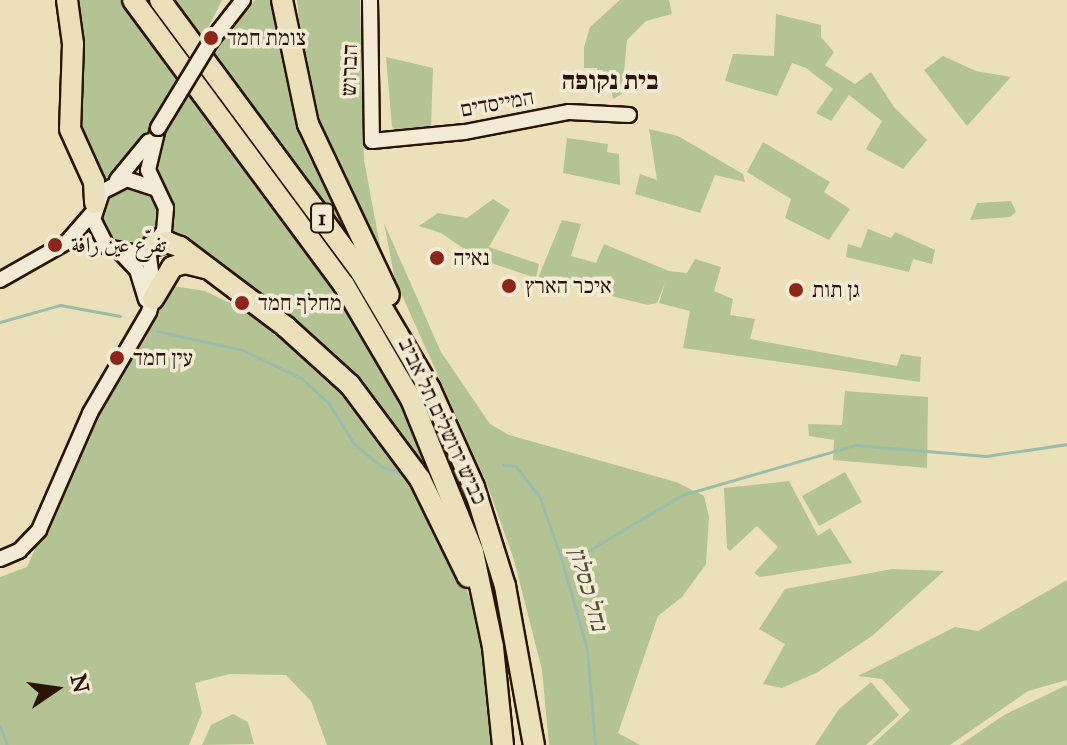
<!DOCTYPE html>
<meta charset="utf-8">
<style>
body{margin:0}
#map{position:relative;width:1067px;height:745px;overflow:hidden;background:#ece0bb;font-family:"IM FELL Great Primer",Amiri,"Frank Ruhl Libre",serif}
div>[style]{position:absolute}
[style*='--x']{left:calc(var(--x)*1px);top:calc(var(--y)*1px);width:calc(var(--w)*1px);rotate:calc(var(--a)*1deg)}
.green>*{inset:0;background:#b4c393}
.round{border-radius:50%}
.stream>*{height:3px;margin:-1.5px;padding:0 1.5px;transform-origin:1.5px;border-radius:1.5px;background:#99bdac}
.roads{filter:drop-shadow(2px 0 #2a1400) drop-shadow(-2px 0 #2a1400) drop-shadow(0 2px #2a1400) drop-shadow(0 -2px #2a1400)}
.secondary>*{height:14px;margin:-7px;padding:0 7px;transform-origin:7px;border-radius:7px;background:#f3ebd3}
.highway>*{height:20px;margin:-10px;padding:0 10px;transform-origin:10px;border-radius:10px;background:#ece0bb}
.bridges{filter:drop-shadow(2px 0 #2a1400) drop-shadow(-2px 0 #2a1400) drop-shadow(0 2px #2a1400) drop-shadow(0 -2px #2a1400)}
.secondary-bridge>*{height:14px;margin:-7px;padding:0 7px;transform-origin:7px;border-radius:7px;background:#f3ebd3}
.dots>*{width:22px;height:22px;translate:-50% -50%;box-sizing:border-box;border:4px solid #f3ebd3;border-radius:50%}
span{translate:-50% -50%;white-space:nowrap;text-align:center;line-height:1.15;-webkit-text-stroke:7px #f3ebd3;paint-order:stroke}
.shield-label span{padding:2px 6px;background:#f3ebd3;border:2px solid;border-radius:6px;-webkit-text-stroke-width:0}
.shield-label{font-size:20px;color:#2a1400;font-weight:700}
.poi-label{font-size:22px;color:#2a1400}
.left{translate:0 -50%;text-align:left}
.street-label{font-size:22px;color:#2a1400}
.water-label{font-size:24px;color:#514f3c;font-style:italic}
.quarter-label{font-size:26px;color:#2a1400;font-weight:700}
.north{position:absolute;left:16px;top:649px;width:80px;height:80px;-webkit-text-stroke:6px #f3ebd3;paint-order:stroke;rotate:77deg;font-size:22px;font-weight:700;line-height:32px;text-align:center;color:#2a1400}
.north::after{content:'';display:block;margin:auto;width:28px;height:36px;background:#2a1400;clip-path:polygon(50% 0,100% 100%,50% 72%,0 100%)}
</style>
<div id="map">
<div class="green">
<div style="clip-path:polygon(74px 0,123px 0,180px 79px,138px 146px,101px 189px,77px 135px)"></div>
<div style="clip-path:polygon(168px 0,222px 0,200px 44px)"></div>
<div style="clip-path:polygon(255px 0,276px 0,293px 99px,382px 293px,209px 54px)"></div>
<div style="clip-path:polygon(297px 0,360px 0,364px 160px,381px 251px,321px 129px,306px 84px)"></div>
<div style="clip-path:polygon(620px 0,669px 0,672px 14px,646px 21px,627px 40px,622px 94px,613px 99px,609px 79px,599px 80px,597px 68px,584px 68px,584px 47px,590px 27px)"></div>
<div style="clip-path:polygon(776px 14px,821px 25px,821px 37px,834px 52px,825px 65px,855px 84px,871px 72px,894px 107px,927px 140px,903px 169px,866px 149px,882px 121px,849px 95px,831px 121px,816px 113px,833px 89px,806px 68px,792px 63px,777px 96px,725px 81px,733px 54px,774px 56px)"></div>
<div style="clip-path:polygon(943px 56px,976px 71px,1011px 77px,967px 126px,924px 70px)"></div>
<div style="clip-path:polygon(386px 57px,433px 68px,431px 128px,400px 132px,392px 127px)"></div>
<div style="clip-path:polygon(188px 89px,328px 284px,408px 412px,453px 508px,415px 485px,464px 582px,484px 640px,502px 745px,327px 745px,311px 701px,286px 675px,230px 674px,195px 683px,202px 713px,189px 745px,0 745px,0 577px,27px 567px,92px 419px,173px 286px,205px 291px,266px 321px,168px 231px,152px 172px,158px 140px)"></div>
<div style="clip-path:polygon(649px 129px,678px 136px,743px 174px,745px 182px,715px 175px,700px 213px,635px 194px,640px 174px,657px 180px)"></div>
<div style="clip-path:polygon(567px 138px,608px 144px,607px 152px,619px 154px,620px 185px,563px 173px)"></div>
<div style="clip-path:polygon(763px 142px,830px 182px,824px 192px,850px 209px,829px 240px,785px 218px,791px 199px,747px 172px)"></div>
<div class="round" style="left:99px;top:185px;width:62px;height:62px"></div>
<div style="clip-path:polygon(493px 199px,510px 210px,489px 247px,539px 264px,536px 278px,479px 259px,441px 233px,419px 226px,438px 213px,467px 218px)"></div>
<div style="clip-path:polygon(1011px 201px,1016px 212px,1010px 217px,970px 220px,977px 203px)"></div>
<div style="clip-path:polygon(562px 220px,581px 224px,571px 256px,596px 263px,604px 244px,669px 271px,687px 273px,695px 259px,721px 267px,714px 291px,733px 299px,730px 315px,755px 319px,750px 339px,897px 366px,901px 354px,921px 357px,920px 382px,683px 348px,690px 311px,659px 303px,665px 283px,657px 303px,648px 305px,538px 278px)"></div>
<div style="clip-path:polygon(384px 223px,441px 352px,490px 424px,509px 435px,676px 482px,704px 496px,709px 517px,706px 564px,682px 597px,658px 616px,618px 733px,640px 745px,549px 745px,542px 670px,514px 560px,487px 484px,395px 280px)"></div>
<div style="clip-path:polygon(868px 229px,891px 238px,895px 232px,935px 250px,932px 264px,913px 259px,909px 272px,846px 257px,848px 244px,861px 248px)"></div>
<div style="clip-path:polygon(845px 391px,928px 397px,927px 468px,833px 460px,834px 440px,809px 436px,808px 424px,842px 425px)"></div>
<div style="clip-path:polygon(845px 472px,862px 502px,819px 526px,802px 496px)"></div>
<div style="clip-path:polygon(789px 481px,818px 536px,830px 528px,852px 563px,760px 577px,754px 573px,778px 547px,757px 526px,730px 551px,727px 548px,724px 488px)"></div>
<div style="clip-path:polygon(892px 569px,944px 571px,872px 636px,818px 672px,782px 688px,763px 684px,785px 644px,759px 629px,785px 589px)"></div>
<div style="clip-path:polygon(1067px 580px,1067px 680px,1028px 691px,950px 745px,872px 745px,910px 710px,882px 679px,858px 676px,955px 627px,978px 631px)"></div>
<div style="clip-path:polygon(871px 682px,899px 715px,866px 745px,815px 745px,839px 709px)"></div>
<div style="clip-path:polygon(1067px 685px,1067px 745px,960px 745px,1004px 715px)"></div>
<div style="clip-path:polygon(233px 714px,248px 722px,254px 744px,202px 745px,211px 725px)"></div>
</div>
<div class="stream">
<div style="--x:0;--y:322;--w:62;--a:-15.8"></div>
<div style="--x:60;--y:305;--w:61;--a:10.4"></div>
<div style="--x:157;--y:331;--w:88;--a:12.5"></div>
<div style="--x:243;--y:350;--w:64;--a:25.8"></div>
<div style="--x:301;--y:378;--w:36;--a:42"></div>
<div style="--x:328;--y:402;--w:49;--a:58.2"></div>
<div style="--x:354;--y:444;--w:36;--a:39"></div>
<div style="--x:382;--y:467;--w:22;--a:18"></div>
<div style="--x:503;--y:465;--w:13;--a:4"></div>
<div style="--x:516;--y:466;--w:40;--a:53"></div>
<div style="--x:540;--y:498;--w:64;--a:70.7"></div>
<div style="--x:561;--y:558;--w:95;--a:74.1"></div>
<div style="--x:587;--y:649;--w:96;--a:85.2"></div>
<div style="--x:581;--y:555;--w:117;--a:-30.7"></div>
<div style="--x:682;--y:495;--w:180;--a:-16.1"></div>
<div style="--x:855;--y:445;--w:131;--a:4.8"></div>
<div style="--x:986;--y:456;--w:82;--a:-8.4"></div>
<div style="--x:0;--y:726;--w:20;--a:70"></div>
</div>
<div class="roads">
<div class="secondary">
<div style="--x:370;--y:0;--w:141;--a:89.2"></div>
<div style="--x:372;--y:141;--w:93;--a:-5.5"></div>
<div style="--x:465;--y:132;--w:106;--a:-10.9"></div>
<div style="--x:569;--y:112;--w:60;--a:2.9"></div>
<div style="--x:211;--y:41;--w:52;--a:-52"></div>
<div style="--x:117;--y:180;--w:50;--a:-50.6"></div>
<div style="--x:154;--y:188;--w:28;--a:-162"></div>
<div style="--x:127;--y:179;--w:28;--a:153"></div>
<div style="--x:102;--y:192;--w:28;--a:108"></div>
<div style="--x:93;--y:219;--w:31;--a:63"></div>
<div style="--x:107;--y:247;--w:32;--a:11"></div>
<div style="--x:138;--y:253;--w:16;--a:-27"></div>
<div style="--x:152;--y:246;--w:19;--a:-51"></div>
<div style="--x:164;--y:231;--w:23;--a:-85"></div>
<div style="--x:166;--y:208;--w:42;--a:-115.3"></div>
<div style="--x:148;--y:170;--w:43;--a:-76.6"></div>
<div style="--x:121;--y:253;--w:23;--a:47"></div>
<div style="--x:137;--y:270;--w:31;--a:73"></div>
<div style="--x:0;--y:280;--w:77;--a:-29.6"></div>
<div style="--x:67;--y:242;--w:38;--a:-49"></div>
<div style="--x:0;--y:559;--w:21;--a:-23"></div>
<div style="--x:19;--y:551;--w:29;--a:-46"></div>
<div style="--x:39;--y:530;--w:128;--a:-66.4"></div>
<div style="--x:90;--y:413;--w:117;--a:-59.7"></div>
<div style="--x:149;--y:312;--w:19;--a:-74"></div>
<div style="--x:154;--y:294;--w:45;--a:-97.6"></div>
</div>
<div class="highway">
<div style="--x:67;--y:0;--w:44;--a:82.2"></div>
<div style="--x:73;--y:44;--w:85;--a:92"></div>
<div style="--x:70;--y:129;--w:58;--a:65.6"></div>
<div style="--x:94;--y:182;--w:21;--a:87"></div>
<div style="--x:133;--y:0;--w:355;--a:53.5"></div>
<div style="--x:344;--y:285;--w:132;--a:59.6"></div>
<div style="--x:411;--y:399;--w:165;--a:67.9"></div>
<div style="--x:473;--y:552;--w:97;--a:78.1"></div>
<div style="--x:493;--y:647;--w:99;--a:84.2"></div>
<div style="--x:160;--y:0;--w:338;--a:53.5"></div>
<div style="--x:361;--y:272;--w:136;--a:59.5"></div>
<div style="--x:430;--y:389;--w:107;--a:65.8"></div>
<div style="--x:474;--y:487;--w:104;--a:72.6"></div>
<div style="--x:505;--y:586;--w:162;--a:79.7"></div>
<div style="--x:282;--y:0;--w:127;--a:78.2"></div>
<div style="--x:308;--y:124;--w:189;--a:64.7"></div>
<div style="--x:152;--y:246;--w:16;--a:-15"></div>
<div style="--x:167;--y:242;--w:14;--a:21"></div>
<div style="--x:180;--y:247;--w:133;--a:37"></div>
<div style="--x:286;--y:327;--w:86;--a:42.2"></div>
<div style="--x:350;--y:385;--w:117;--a:53.3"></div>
<div style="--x:420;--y:479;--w:109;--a:63.9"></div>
<div style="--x:153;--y:299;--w:37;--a:-59"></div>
<div style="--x:172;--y:267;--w:14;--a:-17"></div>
<div style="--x:185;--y:263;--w:21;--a:14"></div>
</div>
</div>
<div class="bridges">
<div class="secondary-bridge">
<div style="--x:158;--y:128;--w:102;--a:-58.7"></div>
</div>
</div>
<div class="dots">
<div style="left:211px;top:38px;background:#8f2418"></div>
<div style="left:55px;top:245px;background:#8f2418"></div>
<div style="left:437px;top:258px;background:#8f2418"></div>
<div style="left:509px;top:286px;background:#8f2418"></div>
<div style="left:796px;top:290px;background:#8f2418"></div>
<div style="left:242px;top:303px;background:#8f2418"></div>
<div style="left:117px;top:358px;background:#8f2418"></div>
</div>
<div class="shield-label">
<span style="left:322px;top:218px">1</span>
</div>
<div class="poi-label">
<span class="left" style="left:227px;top:38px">צומת חמד</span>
<span class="left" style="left:71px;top:245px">تفرّع عين رافة</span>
<span class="left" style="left:453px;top:258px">נאיה</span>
<span class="left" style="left:525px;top:286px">איכר הארץ</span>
<span class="left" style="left:812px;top:290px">גן תות</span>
<span class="left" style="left:258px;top:303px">מחלף חמד</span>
<span class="left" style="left:133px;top:358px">עין חמד</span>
</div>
<div class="street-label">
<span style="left:349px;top:70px;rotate:-88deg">הברוש</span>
<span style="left:497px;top:103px;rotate:-10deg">המייסדים</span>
<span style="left:443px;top:421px;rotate:65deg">כביש ירושלים תל אביב</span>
</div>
<div class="water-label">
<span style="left:588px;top:589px;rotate:74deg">נחל כסלון</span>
</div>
<div class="quarter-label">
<span style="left:610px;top:81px">בית נקופה</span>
</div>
<div class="north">N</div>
</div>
